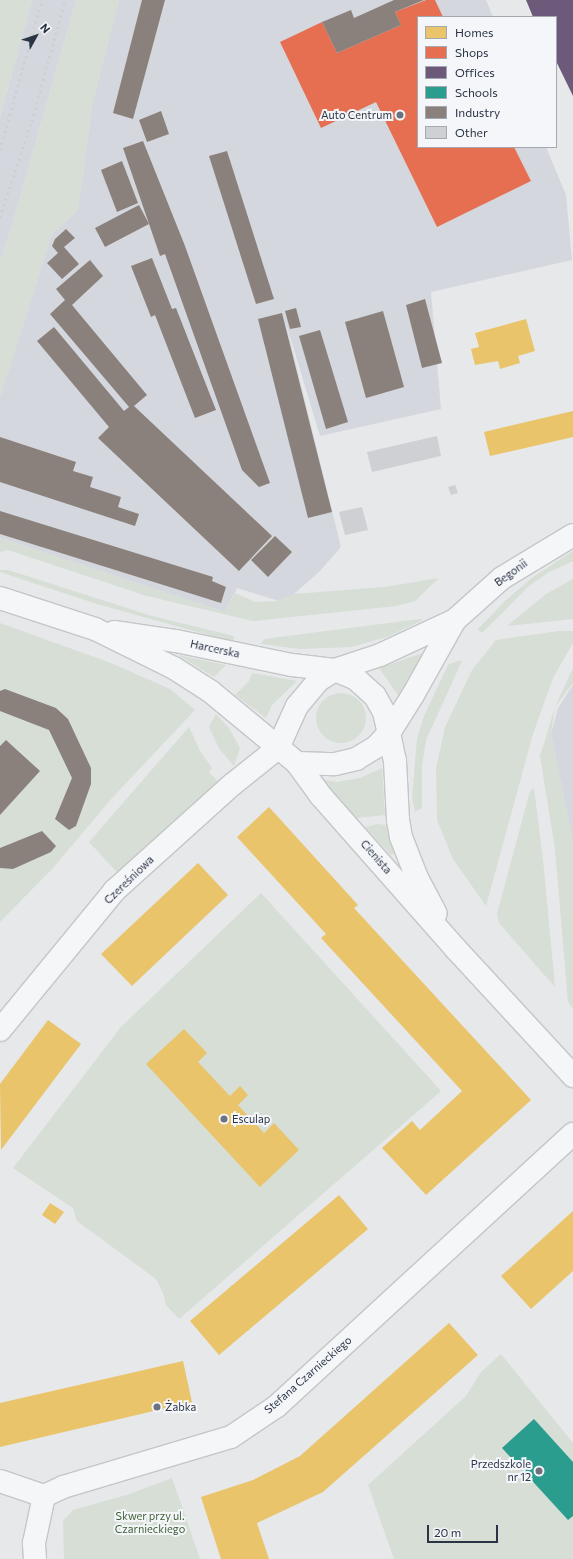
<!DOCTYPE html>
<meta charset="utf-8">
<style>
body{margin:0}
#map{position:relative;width:573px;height:1559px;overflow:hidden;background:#e6e8ea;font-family:Commissioner,sans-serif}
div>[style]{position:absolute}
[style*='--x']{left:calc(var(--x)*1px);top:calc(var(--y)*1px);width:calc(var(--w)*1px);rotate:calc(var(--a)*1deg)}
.built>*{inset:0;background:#d4d7dd}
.green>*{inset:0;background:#d6ded6}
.round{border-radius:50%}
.homes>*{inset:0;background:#e9c46a}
.shops>*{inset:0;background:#e76f51}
.offices>*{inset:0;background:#6d597a}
.schools>*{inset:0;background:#2a9d8f}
.industry>*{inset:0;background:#8a817c}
.building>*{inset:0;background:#ced0d3}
.roads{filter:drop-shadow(1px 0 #c4c6c8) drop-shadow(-1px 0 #c4c6c8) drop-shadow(0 1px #c4c6c8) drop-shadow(0 -1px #c4c6c8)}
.minor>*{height:22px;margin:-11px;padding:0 11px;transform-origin:11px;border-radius:11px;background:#f5f6f7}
.tertiary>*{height:22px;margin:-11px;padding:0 11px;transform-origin:11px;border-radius:11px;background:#f5f6f7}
.rail>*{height:3px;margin-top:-1.5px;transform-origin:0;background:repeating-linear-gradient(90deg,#cecfd2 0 2px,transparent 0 6px)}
.dots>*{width:11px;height:11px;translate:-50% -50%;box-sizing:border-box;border:2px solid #f4f6f9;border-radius:50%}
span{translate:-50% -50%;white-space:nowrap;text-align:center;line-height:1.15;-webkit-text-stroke:4px #f4f6f9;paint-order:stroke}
.poi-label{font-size:11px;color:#2b3445}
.right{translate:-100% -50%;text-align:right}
.left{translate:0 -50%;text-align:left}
.street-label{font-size:11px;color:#2b3445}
.park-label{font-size:11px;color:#3f6138}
.legend{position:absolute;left:417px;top:16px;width:140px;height:132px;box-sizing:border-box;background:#f4f6f9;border:1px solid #a4a8b1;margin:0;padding:5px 7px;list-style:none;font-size:12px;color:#2b3445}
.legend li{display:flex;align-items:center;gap:8px;height:20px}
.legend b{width:20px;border:1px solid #a4a8b1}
.north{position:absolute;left:16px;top:16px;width:40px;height:40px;-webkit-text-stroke:3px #f4f6f9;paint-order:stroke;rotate:50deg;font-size:11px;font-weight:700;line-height:16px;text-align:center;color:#2b3445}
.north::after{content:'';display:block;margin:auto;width:14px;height:18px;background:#2b3445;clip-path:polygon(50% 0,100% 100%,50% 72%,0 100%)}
.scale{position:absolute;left:427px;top:1525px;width:71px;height:18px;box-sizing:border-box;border:2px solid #2b3445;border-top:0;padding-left:5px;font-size:12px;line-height:14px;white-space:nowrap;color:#2b3445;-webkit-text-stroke:3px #f4f6f9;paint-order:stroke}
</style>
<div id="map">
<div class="built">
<div style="clip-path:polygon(32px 0,76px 0,14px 219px,0 261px,0 117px)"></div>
<div style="clip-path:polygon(119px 0,486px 0,493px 17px,418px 17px,418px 147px,546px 147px,566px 195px,572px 260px,431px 292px,441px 409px,320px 436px,285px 320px,341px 547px,319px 572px,294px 594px,279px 601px,237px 588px,225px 612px,0 538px,0 397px,52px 234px,78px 210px,92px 104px)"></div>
<div style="clip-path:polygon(573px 685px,573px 842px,551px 734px,558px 708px)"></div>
</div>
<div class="green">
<div style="clip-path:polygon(0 0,32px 0,0 117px)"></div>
<div style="clip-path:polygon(76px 0,119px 0,92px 104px,78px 210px,52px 234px,0 397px,0 261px,14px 219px)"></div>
<div style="clip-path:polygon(0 538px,225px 612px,235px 593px,255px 602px,279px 601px,294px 594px,385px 587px,439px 578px,415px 601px,396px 606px,253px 621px,147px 596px,8px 550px,0 552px)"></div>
<div style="clip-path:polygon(573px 551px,573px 561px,549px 572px,529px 586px,482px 633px,478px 629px,505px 601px,533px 577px)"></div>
<div style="clip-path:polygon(0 570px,8px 570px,152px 616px,234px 636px,233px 642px,97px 604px,0 572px)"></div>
<div style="clip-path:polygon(573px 579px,573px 619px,507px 626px,546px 594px)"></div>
<div style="clip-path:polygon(420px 619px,423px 620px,387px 637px,351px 647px,300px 649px,261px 644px,264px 639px)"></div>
<div style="clip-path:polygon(0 623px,111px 663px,170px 689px,195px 710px,113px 797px,52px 869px,0 922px)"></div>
<div style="clip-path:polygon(559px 631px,573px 631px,573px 643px,553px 678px,533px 734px,486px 906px,453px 859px,437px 820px,436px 769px,445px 727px,472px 670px,496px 640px)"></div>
<div style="clip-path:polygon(423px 653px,400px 698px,379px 668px)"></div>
<div style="clip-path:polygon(178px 655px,226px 665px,214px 677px)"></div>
<div style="clip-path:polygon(457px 661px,462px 661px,426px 740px,422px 766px,422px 808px,415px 812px,412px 798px,417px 739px,424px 716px,448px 665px)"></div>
<div style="clip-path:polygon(573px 668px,573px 683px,555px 707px,551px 734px,573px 842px,573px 1008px,568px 1002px,555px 849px,540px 756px,555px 707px)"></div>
<div style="clip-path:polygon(252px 673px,297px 681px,272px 705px,266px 718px,235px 695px,249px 681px)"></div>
<div class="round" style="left:316px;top:693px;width:50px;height:50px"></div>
<div style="clip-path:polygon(216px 714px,229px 728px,240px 748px,234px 766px,220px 750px,209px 727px)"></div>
<div style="clip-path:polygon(189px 727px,200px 751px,212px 768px,209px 772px,219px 783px,117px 872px,89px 842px)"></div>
<div style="clip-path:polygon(382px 768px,385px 815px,356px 818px,325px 783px,325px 780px,337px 782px,360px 778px)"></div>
<div style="clip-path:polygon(534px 788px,543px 860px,555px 987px,499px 923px,497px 914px,530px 791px)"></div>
<div style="clip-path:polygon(377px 824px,386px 825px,394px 854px,391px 855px,365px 827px)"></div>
<div style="clip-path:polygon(261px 893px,441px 1091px,179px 1319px,166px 1305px,163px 1293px,156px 1279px,77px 1221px,73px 1208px,13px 1168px,121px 1027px)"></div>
<div style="clip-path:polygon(501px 1354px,573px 1443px,573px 1559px,394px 1559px,368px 1485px,466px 1396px,481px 1372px)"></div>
<div style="clip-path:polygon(172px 1478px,200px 1559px,64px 1559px,63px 1521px,73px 1510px,130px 1494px)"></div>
</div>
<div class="homes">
<div style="clip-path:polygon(526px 319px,535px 351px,518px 356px,520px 363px,500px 369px,498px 361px,475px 365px,471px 349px,479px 347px,475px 333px)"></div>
<div style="clip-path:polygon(573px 411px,573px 437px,490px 456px,484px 432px)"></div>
<div style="clip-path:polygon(269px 807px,358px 905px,354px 908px,531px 1100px,426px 1195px,382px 1148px,412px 1121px,420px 1130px,462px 1091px,321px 938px,326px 934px,237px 837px)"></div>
<div style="clip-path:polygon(198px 863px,228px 895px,132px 986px,101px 954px)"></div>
<div style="clip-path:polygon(48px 1020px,81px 1044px,1px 1150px,0 1084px)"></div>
<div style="clip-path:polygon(184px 1029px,207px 1053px,198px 1062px,230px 1096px,240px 1086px,248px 1095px,238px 1105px,264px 1133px,274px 1123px,299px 1150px,260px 1187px,146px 1064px)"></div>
<div style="clip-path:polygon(339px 1195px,368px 1229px,219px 1355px,190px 1321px)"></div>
<div style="clip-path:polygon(50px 1203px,64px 1212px,55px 1224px,42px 1215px)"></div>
<div style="clip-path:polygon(573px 1211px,573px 1271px,531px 1309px,501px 1276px)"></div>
<div style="clip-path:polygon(449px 1323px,478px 1355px,323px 1492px,257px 1523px,269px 1559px,221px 1559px,201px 1497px,253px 1480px,300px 1456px)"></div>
<div style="clip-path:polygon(183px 1361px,192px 1402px,0 1447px,0 1403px)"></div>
</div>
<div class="shops">
<div style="clip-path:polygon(426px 0,435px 0,443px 17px,418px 17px,418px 147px,514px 147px,531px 181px,437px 227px,376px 102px,321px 128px,280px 42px,322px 22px,337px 53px,401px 25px,395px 12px)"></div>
</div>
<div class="offices">
<div style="clip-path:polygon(526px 0,573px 0,573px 96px,556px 61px,556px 17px,533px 17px)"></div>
</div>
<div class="schools">
<div style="clip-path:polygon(534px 1419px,573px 1462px,573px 1516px,568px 1520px,502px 1448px)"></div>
</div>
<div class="industry">
<div style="clip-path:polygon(142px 0,165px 0,133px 119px,113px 113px)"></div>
<div style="clip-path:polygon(394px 0,424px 0,395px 12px,401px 25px,337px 53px,322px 22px,351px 10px,354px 18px)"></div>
<div style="clip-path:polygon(161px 111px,169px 134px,147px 142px,139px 120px)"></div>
<div style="clip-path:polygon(143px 141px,185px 246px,270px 483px,259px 487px,242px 470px,165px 254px,160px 256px,123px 148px)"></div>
<div style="clip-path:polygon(227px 151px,274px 299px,256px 304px,209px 156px)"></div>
<div style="clip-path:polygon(122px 161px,138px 203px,117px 212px,101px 170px)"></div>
<div style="clip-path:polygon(139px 205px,149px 224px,105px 247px,95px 228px)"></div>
<div style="clip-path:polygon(66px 229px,75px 238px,64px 247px,79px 264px,62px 279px,47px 263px,58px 253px,52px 246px,55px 239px)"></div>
<div style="clip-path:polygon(152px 258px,172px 309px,176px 308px,216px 410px,195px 418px,155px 315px,151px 317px,131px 266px)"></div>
<div style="clip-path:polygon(90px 260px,103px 276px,72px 305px,147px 395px,134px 406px,272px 536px,239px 571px,98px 438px,109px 427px,37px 341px,54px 327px,124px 411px,129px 407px,50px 314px,65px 300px,56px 289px)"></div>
<div style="clip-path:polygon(425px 299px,442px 363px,422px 368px,406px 305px)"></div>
<div style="clip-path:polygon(296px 308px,301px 327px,290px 329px,285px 311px)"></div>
<div style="clip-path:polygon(383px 311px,404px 387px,366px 398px,345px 322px)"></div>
<div style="clip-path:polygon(282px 313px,332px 512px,308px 518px,258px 319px)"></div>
<div style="clip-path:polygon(320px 330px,348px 422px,326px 429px,299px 336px)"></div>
<div style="clip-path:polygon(0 437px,76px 462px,73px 471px,93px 477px,90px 487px,121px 497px,118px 507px,139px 514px,135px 526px,0 482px)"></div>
<div style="clip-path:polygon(0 511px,213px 577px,212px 581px,226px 587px,221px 603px,0 534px)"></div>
<div style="clip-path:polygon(275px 536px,292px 552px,268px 577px,251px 560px)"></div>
<div style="clip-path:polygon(5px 689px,56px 708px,68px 719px,91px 768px,91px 784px,76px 826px,69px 830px,55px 819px,72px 778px,49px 730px,0 711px,0 691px)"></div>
<div style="clip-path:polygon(6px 740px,40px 771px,0 815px,0 746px)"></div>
<div style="clip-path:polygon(42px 831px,56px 846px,51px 852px,13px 869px,0 868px,0 848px)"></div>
</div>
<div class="building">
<div style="clip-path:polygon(437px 436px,441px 456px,372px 472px,367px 452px)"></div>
<div style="clip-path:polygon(455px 485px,458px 493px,451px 495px,448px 487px)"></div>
<div style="clip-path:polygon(362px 507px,368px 530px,345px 535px,339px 512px)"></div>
</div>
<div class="roads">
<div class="minor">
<div style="--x:389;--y:733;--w:29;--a:78"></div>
<div style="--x:395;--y:761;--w:59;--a:87.1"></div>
<div style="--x:398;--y:820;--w:17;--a:80"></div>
<div style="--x:401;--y:837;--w:44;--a:68.7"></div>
<div style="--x:417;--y:878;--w:40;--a:62"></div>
<div style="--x:297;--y:763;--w:41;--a:54"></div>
<div style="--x:321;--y:796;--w:204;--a:48.6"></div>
<div style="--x:456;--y:949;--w:173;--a:47.3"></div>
<div style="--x:0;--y:1030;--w:180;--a:-50.6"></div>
<div style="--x:114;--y:891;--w:160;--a:-42"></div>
<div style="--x:233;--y:784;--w:58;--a:-38.7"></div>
<div style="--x:0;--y:1481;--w:46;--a:18.8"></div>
<div style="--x:35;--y:1559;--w:16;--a:-94"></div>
<div style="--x:34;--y:1543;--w:48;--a:-78"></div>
<div style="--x:44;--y:1496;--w:21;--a:-25"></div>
<div style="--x:63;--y:1487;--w:175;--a:-16.6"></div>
<div style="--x:231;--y:1437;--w:55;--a:-34"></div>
<div style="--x:277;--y:1406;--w:402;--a:-42.6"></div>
</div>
<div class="tertiary">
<div style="--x:0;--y:598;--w:100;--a:18.1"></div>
<div style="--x:95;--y:629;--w:88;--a:26.3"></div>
<div style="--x:174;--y:668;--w:43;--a:32.6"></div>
<div style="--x:210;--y:691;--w:113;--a:39.6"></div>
<div style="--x:297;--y:763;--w:38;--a:2"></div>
<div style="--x:335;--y:764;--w:22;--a:-13"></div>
<div style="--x:356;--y:759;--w:23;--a:-31"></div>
<div style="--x:376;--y:747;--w:19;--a:-47"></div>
<div style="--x:389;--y:733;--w:45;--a:-57.7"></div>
<div style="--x:413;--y:695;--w:86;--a:-60.8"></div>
<div style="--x:114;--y:632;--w:63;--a:8.3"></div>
<div style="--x:176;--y:641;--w:118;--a:11.7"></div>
<div style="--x:292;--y:665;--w:43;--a:6.6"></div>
<div style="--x:335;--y:670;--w:23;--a:23"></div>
<div style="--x:356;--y:679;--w:25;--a:42"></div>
<div style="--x:375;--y:696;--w:18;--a:61"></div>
<div style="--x:384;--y:712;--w:22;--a:77"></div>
<div style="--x:278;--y:748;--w:46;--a:-65.7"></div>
<div style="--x:297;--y:706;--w:34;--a:-50"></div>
<div style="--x:319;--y:680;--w:19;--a:-32"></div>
<div style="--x:335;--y:670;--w:47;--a:-18.4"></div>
<div style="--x:380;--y:655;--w:83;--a:-25"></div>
<div style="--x:455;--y:620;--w:63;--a:-41.8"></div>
<div style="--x:502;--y:578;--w:83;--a:-31.2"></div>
</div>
</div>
<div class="rail">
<div style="--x:0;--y:150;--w:156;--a:-74.4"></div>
<div style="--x:0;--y:217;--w:101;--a:-71.6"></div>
<div style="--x:32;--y:121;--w:125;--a:-74.7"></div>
</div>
<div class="dots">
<div style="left:400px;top:115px;background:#6c737f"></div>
<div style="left:224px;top:1119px;background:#6c737f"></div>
<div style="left:157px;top:1407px;background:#6c737f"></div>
<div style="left:539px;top:1471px;background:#6c737f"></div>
</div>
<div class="poi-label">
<span class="right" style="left:392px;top:115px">Auto Centrum</span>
<span class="left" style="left:232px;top:1119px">Esculap</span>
<span class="left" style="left:165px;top:1407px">Żabka</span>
<span class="right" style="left:531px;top:1471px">Przedszkole<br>nr 12</span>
</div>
<div class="street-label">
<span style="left:511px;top:573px;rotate:-36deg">Begonii</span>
<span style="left:215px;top:649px;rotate:12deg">Harcerska</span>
<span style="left:376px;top:857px;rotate:49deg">Cienista</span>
<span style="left:129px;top:880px;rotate:-44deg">Czereśniowa</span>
<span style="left:308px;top:1375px;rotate:-41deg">Stefana Czarnieckiego</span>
</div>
<div class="park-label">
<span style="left:150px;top:1523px">Skwer przy ul.<br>Czarnieckiego</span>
</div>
<ul class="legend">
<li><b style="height:11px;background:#e9c46a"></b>Homes</li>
<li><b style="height:11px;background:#e76f51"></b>Shops</li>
<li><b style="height:11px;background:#6d597a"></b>Offices</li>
<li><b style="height:11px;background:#2a9d8f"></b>Schools</li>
<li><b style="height:11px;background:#8a817c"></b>Industry</li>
<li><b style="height:11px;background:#ced0d3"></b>Other</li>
</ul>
<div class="north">N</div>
<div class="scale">20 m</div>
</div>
